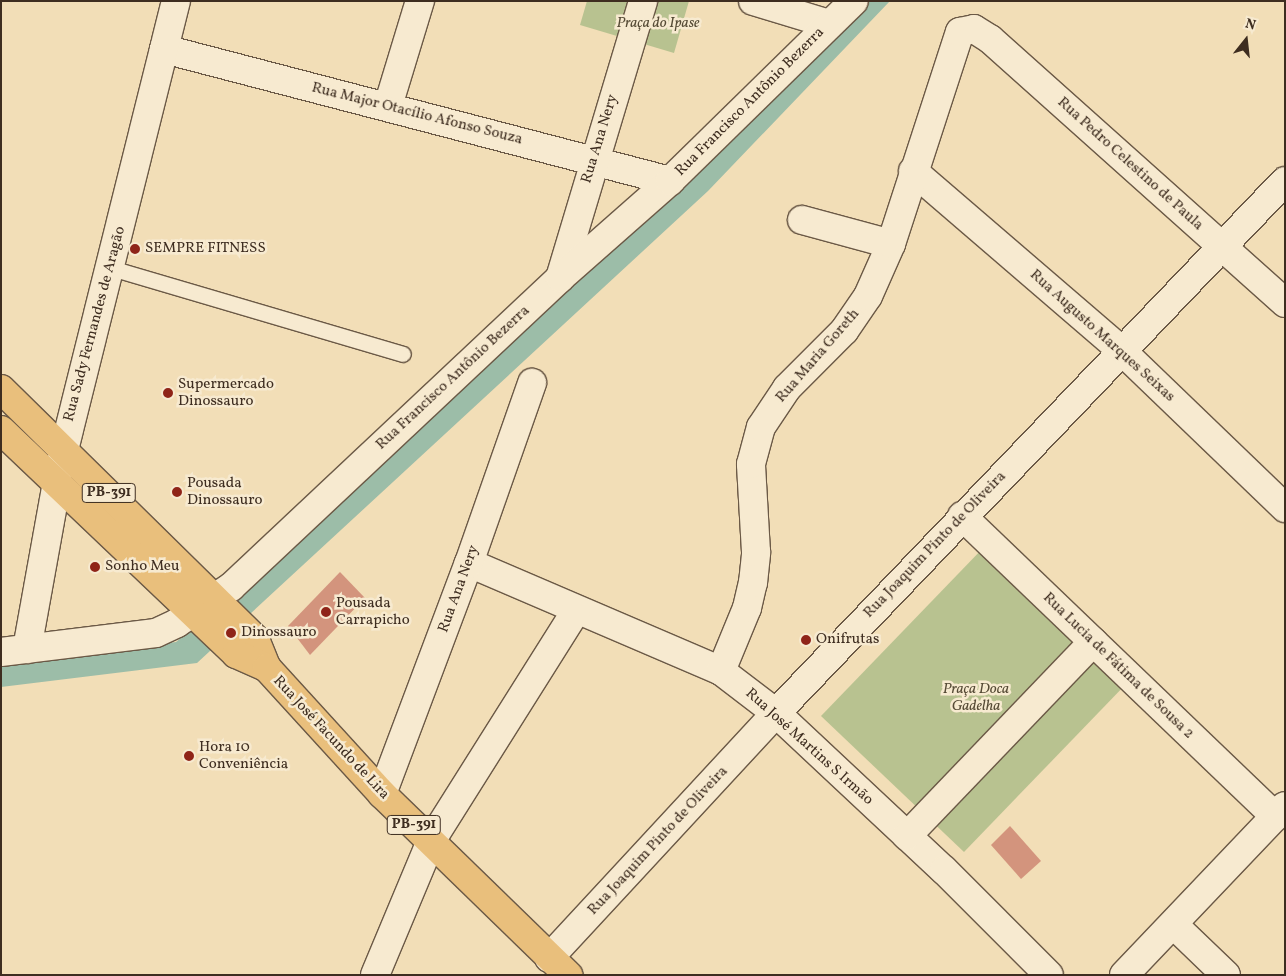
<!DOCTYPE html>
<meta charset="utf-8">
<style>
body{margin:0}
#map{position:relative;width:1286px;height:976px;overflow:hidden;background:#f2deb7;font-family:Vollkorn,serif}
div>[style]{position:absolute}
[style*='--x']{left:calc(var(--x)*1px);top:calc(var(--y)*1px);width:calc(var(--w)*1px);rotate:calc(var(--a)*1deg)}
.green>*{inset:0;background:#b8c290}
.water>*{inset:0;background:#9cbda8}
.building>*{inset:0;background:#d3947d}
.roads{filter:drop-shadow(1px 0 #6b5946) drop-shadow(-1px 0 #6b5946) drop-shadow(0 1px #6b5946) drop-shadow(0 -1px #6b5946)}
.lane>*{height:15px;margin:-7.5px;padding:0 7.5px;transform-origin:7.5px;border-radius:7.5px;background:#f7ead0}
.street>*{height:28px;margin:-14px;padding:0 14px;transform-origin:14px;border-radius:14px;background:#f7ead0}
.secondary>*{height:28px;margin:-14px;padding:0 14px;transform-origin:14px;border-radius:14px;background:#f7ead0}
.primary>*{height:28px;margin:-14px;padding:0 14px;transform-origin:14px;border-radius:14px;background:#e9bf7c}
.dots>*{width:14px;height:14px;translate:-50% -50%;box-sizing:border-box;border:2px solid #f7ead0;border-radius:50%}
span{translate:-50% -50%;white-space:nowrap;text-align:center;line-height:1.15;-webkit-text-stroke:5px #f7ead0;paint-order:stroke}
.shield-label span{padding:1px 4px;background:#f7ead0;border:1px solid;border-radius:4px;-webkit-text-stroke-width:0}
.shield-label{font-size:14px;color:#3e2d20;font-weight:700}
.park-label{font-size:15px;color:#564b36;font-style:italic}
.street-label{font-size:15px;color:#3e2d20}
.poi-label{font-size:15px;color:#3e2d20}
.left{translate:0 -50%;text-align:left}
.frame{position:absolute;inset:0;border:2px solid #3e2d20;pointer-events:none}
.north{position:absolute;left:1221px;top:15px;width:50px;height:50px;-webkit-text-stroke:4px #f7ead0;paint-order:stroke;rotate:16deg;font-size:14px;font-weight:700;line-height:20px;text-align:center;color:#3e2d20}
.north::after{content:'';display:block;margin:auto;width:18px;height:22px;background:#3e2d20;clip-path:polygon(50% 0,100% 100%,50% 72%,0 100%)}
</style>
<div id="map">
<div class="green">
<div style="clip-path:polygon(587px 1px,689px 1px,674px 53px,580px 25px)"></div>
<div style="clip-path:polygon(985px 546px,1128px 682px,964px 852px,821px 716px)"></div>
</div>
<div class="water">
<div style="clip-path:polygon(865px 1px,890px 1px,708px 191px,197px 663px,1px 687px,1px 663px,176px 642px,209px 614px)"></div>
</div>
<div class="building">
<div style="clip-path:polygon(340px 572px,365px 598px,310px 655px,288px 626px)"></div>
<div style="clip-path:polygon(1010px 826px,1041px 861px,1021px 879px,991px 845px)"></div>
</div>
<div class="roads">
<div class="lane">
<div style="--x:111;--y:268;--w:304;--a:16.4"></div>
</div>
<div class="street">
<div style="--x:753;--y:1;--w:79;--a:16.8"></div>
<div style="--x:164;--y:49;--w:523;--a:14.62"></div>
<div style="--x:388;--y:106;--w:110;--a:-73.1"></div>
<div style="--x:913;--y:171;--w:274;--a:40.7"></div>
<div style="--x:1121;--y:350;--w:228;--a:43.9"></div>
<div style="--x:802;--y:220;--w:92;--a:15.1"></div>
<div style="--x:560;--y:278;--w:289;--a:-73.3"></div>
<div style="--x:962;--y:516;--w:434;--a:43.8"></div>
<div style="--x:469;--y:563;--w:274;--a:23.2"></div>
<div style="--x:721;--y:671;--w:69;--a:37.4"></div>
<div style="--x:776;--y:713;--w:230;--a:43.1"></div>
<div style="--x:944;--y:870;--w:148;--a:45"></div>
<div style="--x:27;--y:649;--w:170;--a:-79.8"></div>
<div style="--x:1;--y:652;--w:156;--a:-7"></div>
<div style="--x:156;--y:633;--w:23;--a:-25"></div>
<div style="--x:177;--y:623;--w:65;--a:-33.7"></div>
<div style="--x:231;--y:587;--w:451;--a:-43.2"></div>
<div style="--x:560;--y:278;--w:147;--a:-41.4"></div>
<div style="--x:670;--y:181;--w:257;--a:-44.4"></div>
<div style="--x:721;--y:671;--w:68;--a:-67.6"></div>
<div style="--x:747;--y:608;--w:26;--a:-77"></div>
<div style="--x:753;--y:583;--w:31;--a:-84"></div>
<div style="--x:756;--y:552;--w:88;--a:-93.3"></div>
<div style="--x:751;--y:464;--w:38;--a:-75"></div>
<div style="--x:761;--y:427;--w:47;--a:-56.3"></div>
<div style="--x:787;--y:388;--w:81;--a:-45"></div>
<div style="--x:844;--y:331;--w:42;--a:-55.6"></div>
<div style="--x:868;--y:296;--w:57;--a:-66.1"></div>
<div style="--x:891;--y:244;--w:223;--a:-72"></div>
<div style="--x:960;--y:32;--w:14;--a:-12"></div>
<div style="--x:974;--y:29;--w:19;--a:32"></div>
<div style="--x:990;--y:39;--w:396;--a:41.8"></div>
<div style="--x:382;--y:794;--w:247;--a:-69.4"></div>
<div style="--x:469;--y:563;--w:191;--a:-70.7"></div>
<div style="--x:907;--y:836;--w:269;--a:-46.2"></div>
<div style="--x:1174;--y:925;--w:72;--a:43.9"></div>
<div style="--x:549;--y:958;--w:334;--a:-47.2"></div>
<div style="--x:776;--y:713;--w:736;--a:-46.27"></div>
<div style="--x:375;--y:975;--w:145;--a:-67.3"></div>
<div style="--x:431;--y:841;--w:272;--a:-57.8"></div>
<div style="--x:1124;--y:975;--w:233;--a:-46.4"></div>
</div>
<div class="secondary">
<div style="--x:59;--y:470;--w:483;--a:-76"></div>
</div>
<div class="primary">
<div style="--x:1;--y:389;--w:356;--a:44.5"></div>
<div style="--x:255;--y:639;--w:31;--a:68"></div>
<div style="--x:1;--y:430;--w:325;--a:43.6"></div>
<div style="--x:236;--y:654;--w:34;--a:24"></div>
<div style="--x:267;--y:668;--w:171;--a:47.6"></div>
<div style="--x:382;--y:794;--w:260;--a:44.2"></div>
</div>
</div>
<div class="dots">
<div style="left:135px;top:249px;background:#8f2418"></div>
<div style="left:168px;top:393px;background:#8f2418"></div>
<div style="left:177px;top:492px;background:#8f2418"></div>
<div style="left:95px;top:567px;background:#8f2418"></div>
<div style="left:326px;top:612px;background:#8f2418"></div>
<div style="left:231px;top:633px;background:#8f2418"></div>
<div style="left:806px;top:640px;background:#8f2418"></div>
<div style="left:189px;top:756px;background:#8f2418"></div>
</div>
<div class="shield-label">
<span style="left:109px;top:493px">PB-391</span>
<span style="left:414px;top:825px">PB-391</span>
</div>
<div class="park-label">
<span style="left:658px;top:24px">Praça do Ipase</span>
<span style="left:976px;top:698px">Praça Doca<br>Gadelha</span>
</div>
<div class="street-label">
<span style="left:750px;top:102px;rotate:-45deg">Rua Francisco Antônio Bezerra</span>
<span style="left:417px;top:114px;rotate:14deg">Rua Major Otacílio Afonso Souza</span>
<span style="left:600px;top:139px;rotate:-73deg">Rua Ana Nery</span>
<span style="left:1130px;top:164px;rotate:42deg">Rua Pedro Celestino de Paula</span>
<span style="left:95px;top:324px;rotate:-75deg">Rua Sady Fernandes de Aragão</span>
<span style="left:1102px;top:336px;rotate:42deg">Rua Augusto Marques Seixas</span>
<span style="left:818px;top:356px;rotate:-49deg">Rua Maria Goreth</span>
<span style="left:453px;top:378px;rotate:-43deg">Rua Francisco Antônio Bezerra</span>
<span style="left:935px;top:545px;rotate:-46deg">Rua Joaquim Pinto de Oliveira</span>
<span style="left:459px;top:589px;rotate:-70deg">Rua Ana Nery</span>
<span style="left:1118px;top:666px;rotate:44deg">Rua Lucia de Fátima de Sousa 2</span>
<span style="left:331px;top:738px;rotate:47deg">Rua José Facundo de Lira</span>
<span style="left:809px;top:747px;rotate:42deg">Rua José Martins S Irmão</span>
<span style="left:658px;top:841px;rotate:-47deg">Rua Joaquim Pinto de Oliveira</span>
</div>
<div class="poi-label">
<span class="left" style="left:145px;top:249px">SEMPRE FITNESS</span>
<span class="left" style="left:178px;top:393px">Supermercado<br>Dinossauro</span>
<span class="left" style="left:187px;top:492px">Pousada<br>Dinossauro</span>
<span class="left" style="left:105px;top:567px">Sonho Meu</span>
<span class="left" style="left:336px;top:612px">Pousada<br>Carrapicho</span>
<span class="left" style="left:241px;top:633px">Dinossauro</span>
<span class="left" style="left:816px;top:640px">Onifrutas</span>
<span class="left" style="left:199px;top:756px">Hora 10<br>Conveniência</span>
</div>
<div class="frame"></div>
<div class="north">N</div>
</div>
